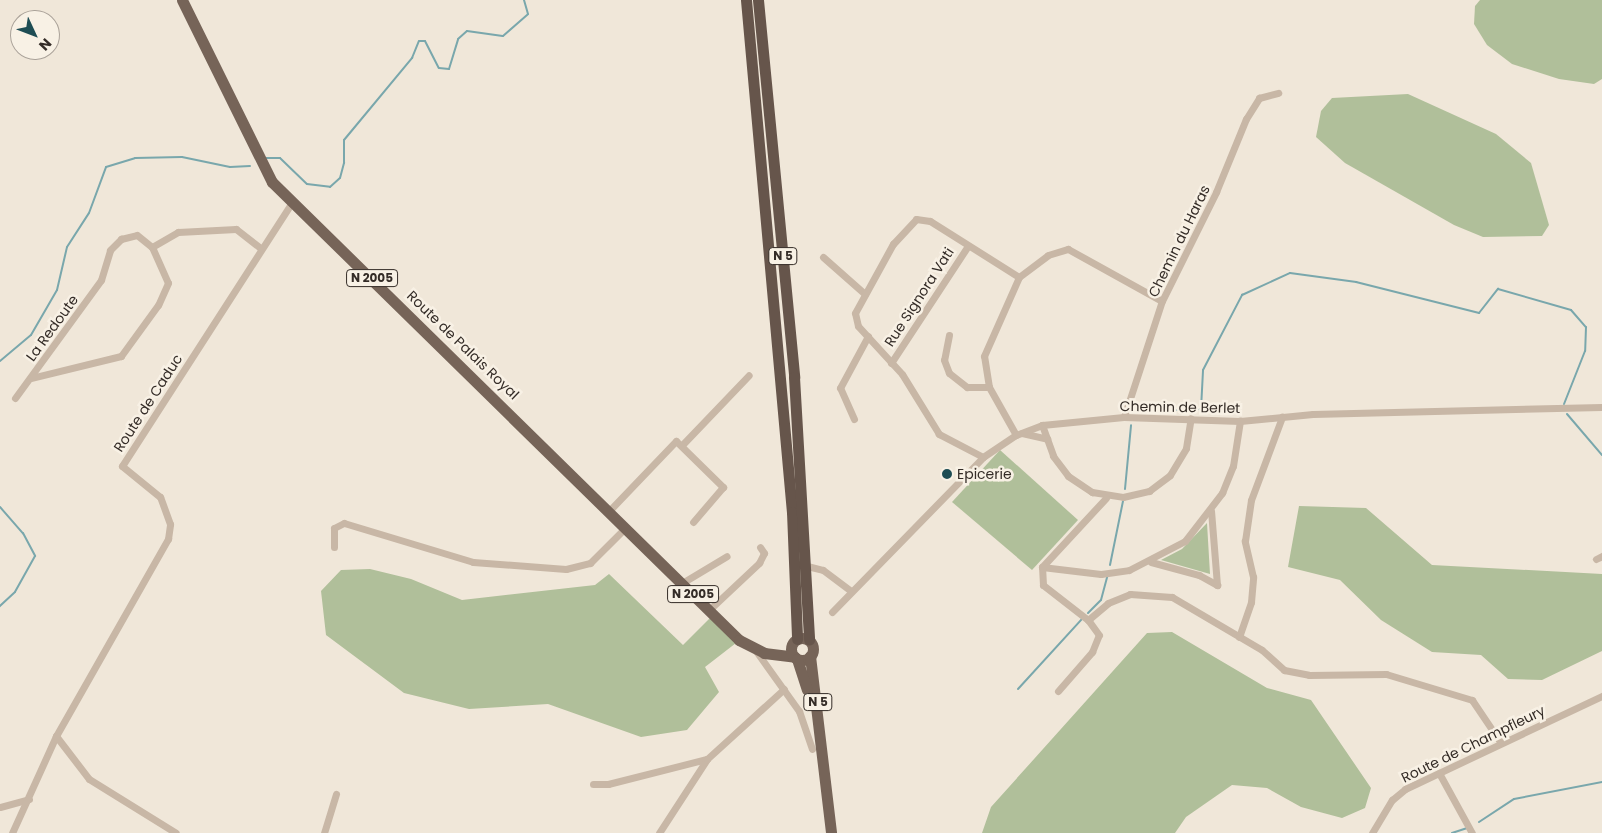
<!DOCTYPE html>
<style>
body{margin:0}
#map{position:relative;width:1602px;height:833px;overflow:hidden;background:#f0e7d9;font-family:Poppins,sans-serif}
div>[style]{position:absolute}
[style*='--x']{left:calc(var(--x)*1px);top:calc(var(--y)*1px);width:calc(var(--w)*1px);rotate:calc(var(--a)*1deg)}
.green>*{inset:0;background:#b0bf9a}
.stream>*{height:2px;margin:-1px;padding:0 1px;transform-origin:1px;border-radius:1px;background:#79a7ac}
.minor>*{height:7px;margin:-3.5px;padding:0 3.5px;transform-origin:3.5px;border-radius:3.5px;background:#c8b7a6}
.primary>*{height:11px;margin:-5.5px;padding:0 5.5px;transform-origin:5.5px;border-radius:5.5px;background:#766458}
.primary>.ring{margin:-5.5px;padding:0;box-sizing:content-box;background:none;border:11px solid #766458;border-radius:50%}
.trunk>*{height:11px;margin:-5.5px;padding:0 5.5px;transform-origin:5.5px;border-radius:5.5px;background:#66554b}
.dots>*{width:14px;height:14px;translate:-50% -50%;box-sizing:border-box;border:2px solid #f8f1e5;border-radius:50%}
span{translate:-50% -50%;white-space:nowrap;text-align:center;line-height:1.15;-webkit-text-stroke:5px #f8f1e5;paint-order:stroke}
.shield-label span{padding:1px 4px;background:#f8f1e5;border:1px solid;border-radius:4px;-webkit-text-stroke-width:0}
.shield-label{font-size:12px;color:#342c27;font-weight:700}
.street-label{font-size:14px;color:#342c27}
.poi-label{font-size:14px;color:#342c27}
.left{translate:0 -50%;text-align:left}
.north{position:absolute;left:10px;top:10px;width:50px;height:50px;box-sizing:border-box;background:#f8f1e5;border:1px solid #aaa299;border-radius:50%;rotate:133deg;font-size:14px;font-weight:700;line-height:20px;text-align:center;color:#342c27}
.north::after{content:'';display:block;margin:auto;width:18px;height:22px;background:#1e4d54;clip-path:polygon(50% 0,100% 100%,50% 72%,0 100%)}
</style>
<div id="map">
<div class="green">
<div style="clip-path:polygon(1480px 0,1602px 0,1602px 79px,1594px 84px,1559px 79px,1512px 64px,1487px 45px,1474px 24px,1475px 6px)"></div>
<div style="clip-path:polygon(1408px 94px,1496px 134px,1531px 163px,1549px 225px,1542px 236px,1483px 237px,1454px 225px,1345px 163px,1316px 137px,1321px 111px,1332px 98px)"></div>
<div style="clip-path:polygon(1000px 450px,1078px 520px,1032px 570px,952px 502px)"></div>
<div style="clip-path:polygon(1299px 506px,1366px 508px,1432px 565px,1602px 574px,1602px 651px,1542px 680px,1508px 679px,1481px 655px,1432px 652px,1381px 620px,1340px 580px,1288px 567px)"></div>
<div style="clip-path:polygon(1207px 523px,1210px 574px,1161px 560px,1182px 549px)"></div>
<div style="clip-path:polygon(370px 569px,411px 579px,462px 600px,595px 585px,609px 574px,683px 645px,710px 618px,736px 643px,705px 667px,719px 692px,687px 730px,641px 737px,548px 704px,469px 709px,404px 693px,326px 635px,321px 591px,341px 570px)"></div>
<div style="clip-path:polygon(1172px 632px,1267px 688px,1311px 700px,1371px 788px,1365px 808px,1342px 818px,1301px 807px,1267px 788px,1232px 785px,1186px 817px,1175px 833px,982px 833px,991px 807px,1147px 633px)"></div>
</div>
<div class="stream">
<div style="--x:266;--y:158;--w:14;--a:0"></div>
<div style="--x:280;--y:158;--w:37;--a:44"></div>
<div style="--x:307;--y:184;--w:23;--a:7"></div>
<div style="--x:330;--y:187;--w:13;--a:-42"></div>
<div style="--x:340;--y:178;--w:16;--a:-75"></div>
<div style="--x:344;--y:163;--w:23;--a:-90"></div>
<div style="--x:344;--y:140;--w:107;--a:-50.3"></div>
<div style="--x:412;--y:58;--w:18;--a:-68"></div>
<div style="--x:419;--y:41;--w:6;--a:0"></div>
<div style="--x:425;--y:41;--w:30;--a:63"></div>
<div style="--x:439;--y:68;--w:10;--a:6"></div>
<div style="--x:449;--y:69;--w:31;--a:-73"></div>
<div style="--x:458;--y:39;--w:12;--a:-42"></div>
<div style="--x:467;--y:31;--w:36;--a:8"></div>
<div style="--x:503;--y:36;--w:33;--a:-41"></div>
<div style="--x:528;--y:14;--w:15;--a:-106"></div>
<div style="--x:0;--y:361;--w:40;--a:-40"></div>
<div style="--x:31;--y:335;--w:52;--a:-60"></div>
<div style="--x:57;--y:290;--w:44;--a:-76.9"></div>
<div style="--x:67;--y:247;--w:40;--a:-57.1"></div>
<div style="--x:89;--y:213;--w:49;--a:-69.7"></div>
<div style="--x:106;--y:167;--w:30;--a:-17"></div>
<div style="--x:135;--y:158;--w:47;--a:-1.2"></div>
<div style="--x:182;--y:157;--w:49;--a:11.8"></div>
<div style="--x:230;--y:167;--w:20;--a:-3"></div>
<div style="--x:1132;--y:412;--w:69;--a:-2.5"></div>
<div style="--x:1201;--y:409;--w:39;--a:-87"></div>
<div style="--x:1203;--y:370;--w:85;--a:-62.5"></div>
<div style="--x:1242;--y:295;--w:53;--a:-24.6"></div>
<div style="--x:1290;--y:273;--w:67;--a:7.8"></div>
<div style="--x:1356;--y:282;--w:127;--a:14.1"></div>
<div style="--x:1479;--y:313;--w:31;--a:-52"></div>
<div style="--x:1498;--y:289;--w:76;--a:16"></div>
<div style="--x:1571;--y:310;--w:23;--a:49"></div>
<div style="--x:1586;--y:327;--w:24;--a:92"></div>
<div style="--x:1585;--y:351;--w:57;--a:111.6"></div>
<div style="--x:1567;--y:414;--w:54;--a:49.5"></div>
<div style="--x:1125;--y:489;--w:64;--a:-84.6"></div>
<div style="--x:0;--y:507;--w:35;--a:49"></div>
<div style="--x:23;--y:533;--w:26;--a:62"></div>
<div style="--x:35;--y:556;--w:41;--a:119.1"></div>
<div style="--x:15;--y:592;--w:21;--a:137"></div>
<div style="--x:1110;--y:565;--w:65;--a:-78.5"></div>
<div style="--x:1088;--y:613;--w:18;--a:-45"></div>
<div style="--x:1101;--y:600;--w:24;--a:-75"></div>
<div style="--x:1018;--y:689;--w:95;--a:-47.6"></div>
<div style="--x:1479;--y:822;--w:42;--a:-33.3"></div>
<div style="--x:1514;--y:799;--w:90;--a:-10.9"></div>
<div style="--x:1452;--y:833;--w:16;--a:-18"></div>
</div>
<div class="minor">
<div style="--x:152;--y:247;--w:30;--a:-30"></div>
<div style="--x:178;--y:232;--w:58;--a:-3"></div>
<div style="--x:236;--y:229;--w:31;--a:38"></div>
<div style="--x:823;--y:257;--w:56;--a:41.4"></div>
<div style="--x:949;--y:335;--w:25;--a:101"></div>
<div style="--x:944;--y:360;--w:14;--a:69"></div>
<div style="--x:949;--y:373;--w:23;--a:38"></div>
<div style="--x:967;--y:387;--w:22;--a:0"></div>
<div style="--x:891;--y:363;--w:140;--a:-56.7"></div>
<div style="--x:15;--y:398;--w:146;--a:-53.9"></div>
<div style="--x:101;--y:280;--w:31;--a:-73"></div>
<div style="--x:110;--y:250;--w:16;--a:-45"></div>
<div style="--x:121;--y:239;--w:16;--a:-14"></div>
<div style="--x:137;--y:235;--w:19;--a:39"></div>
<div style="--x:152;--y:247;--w:39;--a:66"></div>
<div style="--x:168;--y:283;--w:24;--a:114"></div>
<div style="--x:158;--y:305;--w:63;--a:126"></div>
<div style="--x:121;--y:356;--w:93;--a:166.3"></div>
<div style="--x:1124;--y:417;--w:122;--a:-71.9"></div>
<div style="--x:1162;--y:301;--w:122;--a:-63.6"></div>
<div style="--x:1216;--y:192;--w:79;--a:-67.7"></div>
<div style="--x:1246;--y:119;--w:25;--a:-58"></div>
<div style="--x:1259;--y:98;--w:20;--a:-15"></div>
<div style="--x:854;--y:419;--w:34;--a:-114"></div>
<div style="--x:840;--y:388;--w:59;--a:-61.7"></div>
<div style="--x:1042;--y:425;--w:33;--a:70"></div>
<div style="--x:1053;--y:456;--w:25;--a:53"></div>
<div style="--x:1068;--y:476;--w:29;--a:34"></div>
<div style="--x:1092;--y:492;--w:31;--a:9"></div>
<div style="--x:1123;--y:497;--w:27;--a:-13"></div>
<div style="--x:1149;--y:491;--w:26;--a:-37"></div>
<div style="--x:1170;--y:475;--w:31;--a:-59"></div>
<div style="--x:1186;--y:448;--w:30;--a:-81"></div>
<div style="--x:1022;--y:433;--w:26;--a:13"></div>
<div style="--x:1016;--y:435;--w:55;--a:-119.4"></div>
<div style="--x:989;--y:387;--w:31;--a:-99"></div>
<div style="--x:984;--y:356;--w:86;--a:-66.1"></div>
<div style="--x:1019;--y:277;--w:36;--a:-37"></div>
<div style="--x:1048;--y:255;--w:21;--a:-17"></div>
<div style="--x:1068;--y:249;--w:107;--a:29"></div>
<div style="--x:683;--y:444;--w:95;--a:-46.3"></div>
<div style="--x:983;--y:457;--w:50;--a:-152.4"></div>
<div style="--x:939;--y:434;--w:70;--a:-121.7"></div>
<div style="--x:902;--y:374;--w:65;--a:-132.5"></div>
<div style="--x:858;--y:326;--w:13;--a:-103"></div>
<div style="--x:855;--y:313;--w:79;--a:-61.2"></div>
<div style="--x:893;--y:244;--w:34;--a:-47"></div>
<div style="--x:916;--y:219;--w:14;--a:8"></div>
<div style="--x:930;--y:221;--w:105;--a:32.2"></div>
<div style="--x:609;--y:511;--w:97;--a:-46.3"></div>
<div style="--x:676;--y:441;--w:66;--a:44.4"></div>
<div style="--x:723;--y:487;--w:46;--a:130.6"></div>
<div style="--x:334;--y:547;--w:19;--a:-90"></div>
<div style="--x:334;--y:528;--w:11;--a:-27"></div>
<div style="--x:344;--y:523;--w:135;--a:16.8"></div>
<div style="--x:473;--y:562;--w:93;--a:4.3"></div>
<div style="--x:566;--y:569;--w:25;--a:-14"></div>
<div style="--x:590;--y:563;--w:51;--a:-45"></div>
<div style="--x:1596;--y:559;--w:7;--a:-27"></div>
<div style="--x:1151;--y:562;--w:50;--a:15.2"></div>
<div style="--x:1199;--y:575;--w:21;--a:29"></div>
<div style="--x:1217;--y:585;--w:74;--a:-94.6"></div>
<div style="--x:807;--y:566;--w:16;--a:14"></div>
<div style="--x:823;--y:570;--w:35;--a:37"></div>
<div style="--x:1042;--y:567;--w:59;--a:6.8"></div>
<div style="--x:1101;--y:574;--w:28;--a:-8"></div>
<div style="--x:1129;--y:570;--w:63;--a:-27.4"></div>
<div style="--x:1185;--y:541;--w:61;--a:-52.4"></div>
<div style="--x:1222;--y:493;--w:29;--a:-68"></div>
<div style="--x:1233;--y:466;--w:46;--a:-81.2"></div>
<div style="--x:682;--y:583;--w:52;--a:-31"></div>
<div style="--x:709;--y:610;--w:69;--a:-43.2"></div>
<div style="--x:759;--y:563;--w:11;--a:-63"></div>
<div style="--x:764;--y:553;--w:7;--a:-124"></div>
<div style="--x:832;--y:612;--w:216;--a:-45.7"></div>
<div style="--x:983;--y:457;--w:40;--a:-34"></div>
<div style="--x:1016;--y:435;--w:28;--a:-21"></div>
<div style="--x:1042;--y:425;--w:82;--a:-5.6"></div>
<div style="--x:1124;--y:417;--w:116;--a:2"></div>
<div style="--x:1240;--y:421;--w:73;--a:-5.5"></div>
<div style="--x:1313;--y:414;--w:289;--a:-1.4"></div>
<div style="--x:1088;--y:620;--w:26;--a:-40"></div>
<div style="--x:1108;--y:603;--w:24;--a:-22"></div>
<div style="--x:1130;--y:594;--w:42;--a:4.1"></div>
<div style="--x:1172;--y:597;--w:104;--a:30.5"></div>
<div style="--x:1262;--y:650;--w:30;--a:42"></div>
<div style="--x:1284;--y:670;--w:25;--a:11"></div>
<div style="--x:1309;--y:675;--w:77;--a:-0.7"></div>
<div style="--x:1386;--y:674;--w:90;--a:16.8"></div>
<div style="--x:1472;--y:700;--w:52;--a:56"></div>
<div style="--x:1239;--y:637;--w:37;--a:-71"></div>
<div style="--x:1251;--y:602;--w:25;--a:-85"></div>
<div style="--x:1253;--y:577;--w:37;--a:-103"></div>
<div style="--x:1245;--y:541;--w:41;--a:-81.7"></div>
<div style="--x:1251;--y:500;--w:89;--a:-69.5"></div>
<div style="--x:756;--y:651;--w:74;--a:54.4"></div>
<div style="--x:799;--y:711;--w:40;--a:71.1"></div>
<div style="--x:1058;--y:691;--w:52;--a:-48.9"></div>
<div style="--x:1092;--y:652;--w:18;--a:-68"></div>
<div style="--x:1099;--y:635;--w:19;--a:-126"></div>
<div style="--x:1088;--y:620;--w:57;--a:-142.1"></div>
<div style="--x:1043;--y:585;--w:18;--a:-93"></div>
<div style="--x:1042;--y:567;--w:94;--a:-47.2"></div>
<div style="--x:56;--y:736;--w:54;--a:52.5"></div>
<div style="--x:89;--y:779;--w:102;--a:31.8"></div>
<div style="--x:1439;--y:773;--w:68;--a:61.2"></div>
<div style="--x:593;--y:784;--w:15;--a:0"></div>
<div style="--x:608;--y:784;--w:102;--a:-14.2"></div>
<div style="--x:0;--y:807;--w:30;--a:-15"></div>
<div style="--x:12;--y:833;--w:107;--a:-65.6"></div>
<div style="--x:56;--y:736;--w:227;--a:-60.4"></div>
<div style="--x:168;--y:539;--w:15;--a:-82"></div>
<div style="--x:170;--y:524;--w:29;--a:-110"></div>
<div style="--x:160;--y:497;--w:49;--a:-140.8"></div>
<div style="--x:122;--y:466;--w:314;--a:-57.2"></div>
<div style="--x:324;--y:833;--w:41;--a:-72.9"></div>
<div style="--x:659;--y:833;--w:88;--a:-57"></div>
<div style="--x:707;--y:759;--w:104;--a:-42.3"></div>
<div style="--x:1372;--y:833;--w:39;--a:-59"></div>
<div style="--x:1392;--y:800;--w:17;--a:-40"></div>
<div style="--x:1405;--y:789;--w:218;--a:-25.3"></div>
</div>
<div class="primary">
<div style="--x:182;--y:0;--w:203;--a:63.7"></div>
<div style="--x:272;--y:182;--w:654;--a:44.44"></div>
<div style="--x:739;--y:640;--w:28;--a:27"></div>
<div style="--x:764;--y:653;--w:31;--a:7"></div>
<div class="ring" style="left:791px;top:638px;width:11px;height:11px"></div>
<div style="--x:810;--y:656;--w:178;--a:83.2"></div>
<div style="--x:797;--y:659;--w:32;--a:72"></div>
</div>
<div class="trunk">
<div style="--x:746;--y:0;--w:514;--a:84.87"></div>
<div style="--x:792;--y:512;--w:127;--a:87.7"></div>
<div style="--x:758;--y:0;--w:379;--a:84.5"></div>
<div style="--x:794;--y:377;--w:263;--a:86.7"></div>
</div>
<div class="dots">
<div style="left:947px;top:474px;background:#1e4d54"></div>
</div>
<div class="shield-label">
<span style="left:783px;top:256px">N 5</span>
<span style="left:372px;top:278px">N 2005</span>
<span style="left:693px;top:594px">N 2005</span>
<span style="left:818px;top:702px">N 5</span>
</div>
<div class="street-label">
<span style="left:1179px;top:241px;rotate:-64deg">Chemin du Haras</span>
<span style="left:919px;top:297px;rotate:-57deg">Rue Signora Vati</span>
<span style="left:52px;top:328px;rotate:-54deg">La Redoute</span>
<span style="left:463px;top:345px;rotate:44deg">Route de Palais Royal</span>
<span style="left:148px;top:403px;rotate:-57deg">Route de Caduc</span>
<span style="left:1180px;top:407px;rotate:1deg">Chemin de Berlet</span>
<span style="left:1473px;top:744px;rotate:-26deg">Route de Champfleury</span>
</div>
<div class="poi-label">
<span class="left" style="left:957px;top:474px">Epicerie</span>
</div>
<div class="north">N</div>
</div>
